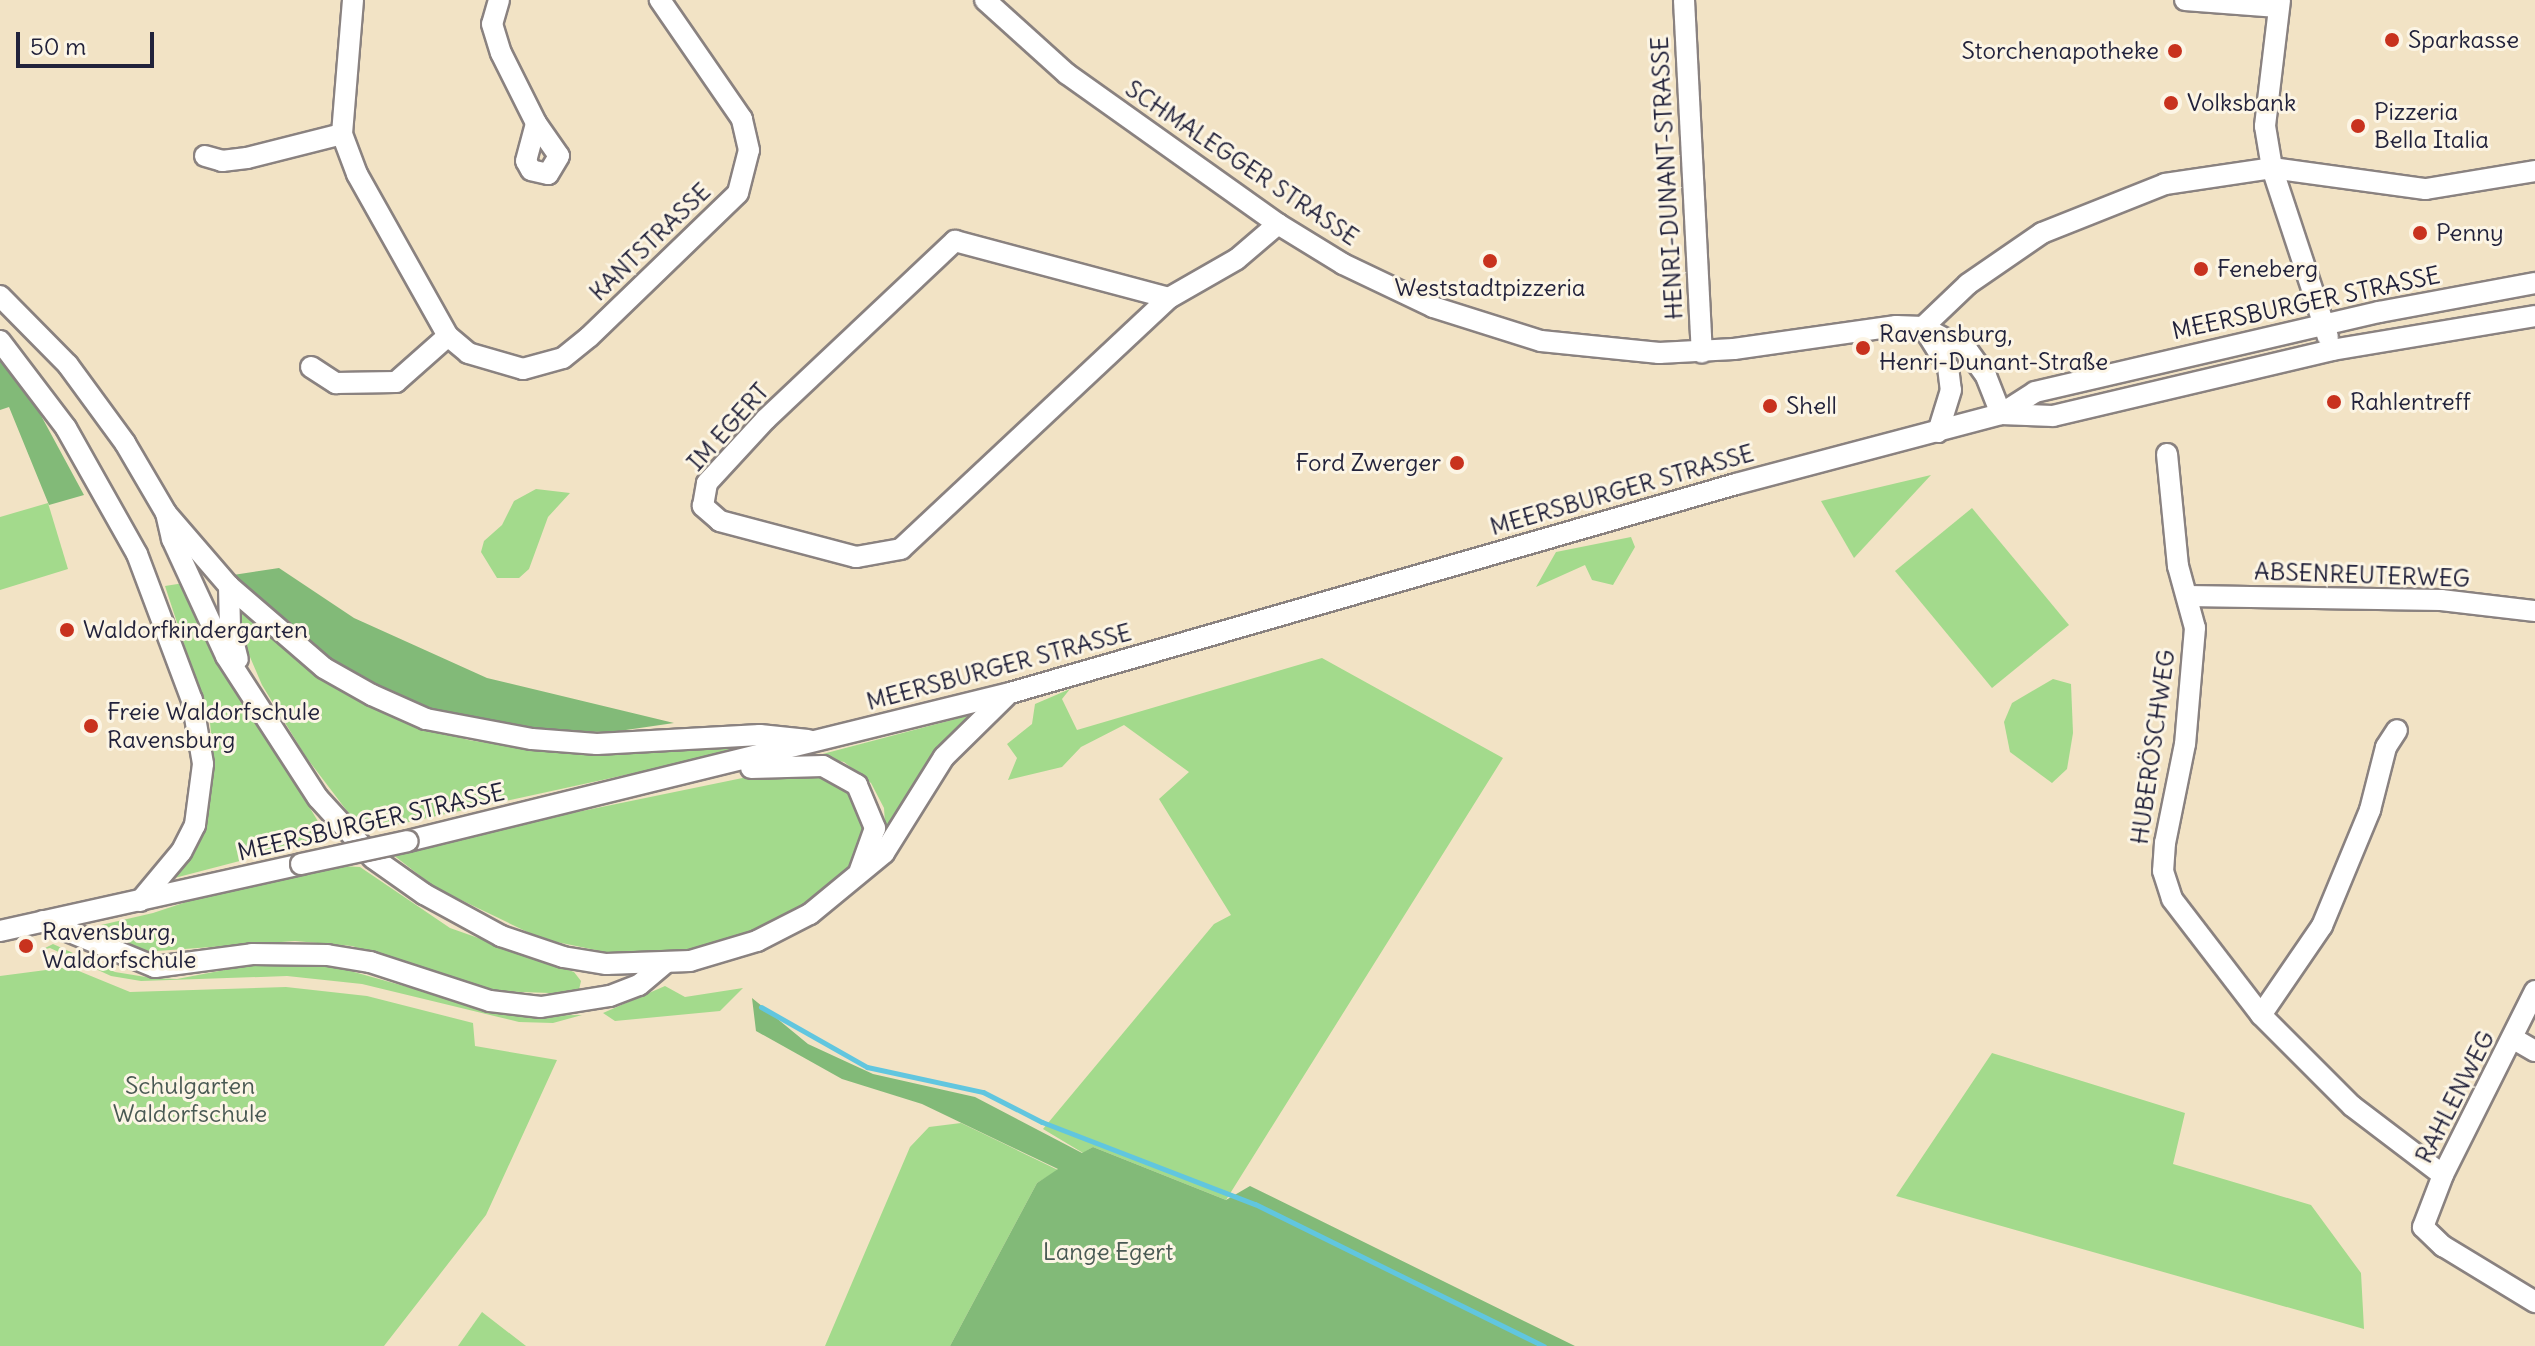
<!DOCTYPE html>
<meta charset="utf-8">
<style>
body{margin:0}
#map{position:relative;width:2535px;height:1346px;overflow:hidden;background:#f2e3c5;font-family:Delius,sans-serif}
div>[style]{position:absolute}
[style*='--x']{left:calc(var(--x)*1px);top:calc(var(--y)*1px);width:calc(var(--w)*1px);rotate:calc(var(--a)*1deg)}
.green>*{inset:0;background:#a3da8c}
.forest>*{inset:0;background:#82ba78}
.stream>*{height:5px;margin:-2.5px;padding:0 2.5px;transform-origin:2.5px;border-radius:2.5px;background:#61c6df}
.roads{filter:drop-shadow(2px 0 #8a8280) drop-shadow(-2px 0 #8a8280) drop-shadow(0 2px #8a8280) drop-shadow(0 -2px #8a8280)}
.minor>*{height:20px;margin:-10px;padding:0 10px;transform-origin:10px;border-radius:10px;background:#fff}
.bridges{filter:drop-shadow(2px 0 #8a8280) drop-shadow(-2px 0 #8a8280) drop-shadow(0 2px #8a8280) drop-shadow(0 -2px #8a8280)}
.minor-bridge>*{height:20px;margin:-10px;padding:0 10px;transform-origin:10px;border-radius:10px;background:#fff}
.dots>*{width:22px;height:22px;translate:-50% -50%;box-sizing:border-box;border:4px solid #fcf5e5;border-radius:50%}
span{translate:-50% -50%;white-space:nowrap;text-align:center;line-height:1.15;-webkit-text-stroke:6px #fcf5e5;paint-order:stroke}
.poi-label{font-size:24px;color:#22223b}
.left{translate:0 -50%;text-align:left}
.right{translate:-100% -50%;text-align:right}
.street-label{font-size:24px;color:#22223b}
.park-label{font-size:24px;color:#495953}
.scale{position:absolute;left:16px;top:32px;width:138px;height:36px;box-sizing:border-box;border:4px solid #22223b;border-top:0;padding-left:10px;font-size:24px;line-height:28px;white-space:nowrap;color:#22223b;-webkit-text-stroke:6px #fcf5e5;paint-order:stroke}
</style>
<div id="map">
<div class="green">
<div style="clip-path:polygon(1931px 475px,1854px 558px,1821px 501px)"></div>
<div style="clip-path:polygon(536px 489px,570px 493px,548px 517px,529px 569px,519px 578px,497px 578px,481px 552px,484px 541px,502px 525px,514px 501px)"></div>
<div style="clip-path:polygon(48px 503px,68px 569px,0 590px,0 517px)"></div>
<div style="clip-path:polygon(1972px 508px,2069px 625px,1992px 688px,1895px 571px)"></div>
<div style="clip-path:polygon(1631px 537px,1635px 547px,1613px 585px,1592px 580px,1585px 565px,1536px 587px,1556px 552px)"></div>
<div style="clip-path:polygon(184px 583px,236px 685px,328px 838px,163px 881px,203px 821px,214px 761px,210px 723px,165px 586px)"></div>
<div style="clip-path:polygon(236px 605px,335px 687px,399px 717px,468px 740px,536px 750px,607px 751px,760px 735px,763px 745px,363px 832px,306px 757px,262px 685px,238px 629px)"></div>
<div style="clip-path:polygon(1322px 658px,1503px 758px,1226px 1200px,1093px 1147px,1083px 1153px,1043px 1129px,1214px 924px,1231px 915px,1159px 799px,1189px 772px,1124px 725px,1081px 747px,1062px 767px,1008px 780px,1017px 758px,1007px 744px,1032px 724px,1035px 704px,1070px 689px,1062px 699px,1077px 730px)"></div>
<div style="clip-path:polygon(2053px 679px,2071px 684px,2073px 733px,2067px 769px,2052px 783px,2010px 752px,2004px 722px,2012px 703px)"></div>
<div style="clip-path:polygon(971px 715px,944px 744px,886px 839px,884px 808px,871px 783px,844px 762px,815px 756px)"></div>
<div style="clip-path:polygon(762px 774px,813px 774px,834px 779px,852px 792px,866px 828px,857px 866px,783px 923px,701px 951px,620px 955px,542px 939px,436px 888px,388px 851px)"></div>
<div style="clip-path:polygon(301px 864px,360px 867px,450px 928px,574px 972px,581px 981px,578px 994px,495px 991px,352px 946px,295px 941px,143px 952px,101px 925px,153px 913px)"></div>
<div style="clip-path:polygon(53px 944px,115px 972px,152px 978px,177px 979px,267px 962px,322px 963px,511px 1016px,582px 1015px,553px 1023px,519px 1022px,362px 984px,287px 976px,141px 981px,111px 976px,50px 948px,41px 950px)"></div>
<div style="clip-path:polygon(69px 967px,130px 992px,286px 987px,367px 996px,473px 1023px,475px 1046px,557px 1060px,486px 1215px,384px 1346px,0 1346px,0 976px)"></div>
<div style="clip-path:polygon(665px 986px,685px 997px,743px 988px,720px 1011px,615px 1021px,603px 1013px)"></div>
<div style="clip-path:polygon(1992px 1053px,2185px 1113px,2173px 1164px,2311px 1205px,2361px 1273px,2364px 1329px,1896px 1196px)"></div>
<div style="clip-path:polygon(961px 1123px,1058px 1170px,1037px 1183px,950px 1346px,825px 1346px,910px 1147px,929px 1127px)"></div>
<div style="clip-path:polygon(482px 1312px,526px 1346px,458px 1346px)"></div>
</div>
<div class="forest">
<div style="clip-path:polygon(0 360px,31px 397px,84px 495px,49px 505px,9px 407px,0 410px)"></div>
<div style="clip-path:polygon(279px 568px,354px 618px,487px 678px,674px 723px,612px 732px,530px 731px,462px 720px,407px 703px,342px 670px,233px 575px)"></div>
<div style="clip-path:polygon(752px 998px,808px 1044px,873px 1074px,975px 1097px,1082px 1153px,1093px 1147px,1226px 1200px,1250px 1186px,1575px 1346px,950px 1346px,1037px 1183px,1058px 1169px,922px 1104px,842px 1079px,756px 1031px)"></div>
</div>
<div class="stream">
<div style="--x:761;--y:1007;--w:122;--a:29.5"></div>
<div style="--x:867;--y:1067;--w:119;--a:12.2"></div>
<div style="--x:983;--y:1092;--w:66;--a:27"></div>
<div style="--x:1042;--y:1122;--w:228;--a:21.1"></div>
<div style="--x:1255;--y:1204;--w:322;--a:26.2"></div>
</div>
<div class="roads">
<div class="minor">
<div style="--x:353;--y:0;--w:134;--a:94.7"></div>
<div style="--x:342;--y:134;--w:43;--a:69.4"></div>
<div style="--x:357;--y:174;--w:186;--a:60.7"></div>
<div style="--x:448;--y:336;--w:26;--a:40"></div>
<div style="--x:468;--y:353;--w:57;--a:16.2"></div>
<div style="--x:523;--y:369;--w:41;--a:-15.4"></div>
<div style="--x:563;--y:358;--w:33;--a:-39"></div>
<div style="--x:589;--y:337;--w:207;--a:-44"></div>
<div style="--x:738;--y:193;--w:44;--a:-75.7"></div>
<div style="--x:749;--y:150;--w:32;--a:-103"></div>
<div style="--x:742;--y:119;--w:145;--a:-124.6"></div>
<div style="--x:499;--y:0;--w:25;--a:106"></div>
<div style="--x:492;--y:24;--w:30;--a:73"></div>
<div style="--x:501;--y:53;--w:78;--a:63.4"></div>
<div style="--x:536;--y:123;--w:40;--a:55.1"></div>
<div style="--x:559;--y:156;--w:21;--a:121"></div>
<div style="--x:548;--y:174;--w:17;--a:-167"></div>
<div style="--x:531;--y:170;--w:10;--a:-119"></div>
<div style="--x:526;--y:161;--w:39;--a:-75"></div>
<div style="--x:985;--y:0;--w:110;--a:42.1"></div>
<div style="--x:1067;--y:74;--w:259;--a:35.4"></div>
<div style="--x:1278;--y:224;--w:76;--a:31.6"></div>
<div style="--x:1343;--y:264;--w:100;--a:25.5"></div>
<div style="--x:1433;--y:307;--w:113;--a:17.5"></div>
<div style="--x:1541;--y:341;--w:119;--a:5.8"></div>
<div style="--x:1659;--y:353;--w:75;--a:-3.1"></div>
<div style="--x:1734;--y:349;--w:164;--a:-8.1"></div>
<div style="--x:1896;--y:326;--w:27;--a:2"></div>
<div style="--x:1923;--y:327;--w:51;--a:28.1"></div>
<div style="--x:1968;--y:351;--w:31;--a:54"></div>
<div style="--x:1986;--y:376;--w:41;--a:68.5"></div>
<div style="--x:1684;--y:0;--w:353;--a:87.1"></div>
<div style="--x:2185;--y:0;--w:93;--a:4.3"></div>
<div style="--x:2280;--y:0;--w:127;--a:96.8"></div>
<div style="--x:2265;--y:126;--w:43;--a:80.5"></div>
<div style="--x:2272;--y:168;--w:178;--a:71.7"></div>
<div style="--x:205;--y:156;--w:18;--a:16"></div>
<div style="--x:222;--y:161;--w:25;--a:-7"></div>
<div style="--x:247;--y:158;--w:98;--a:-14.2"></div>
<div style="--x:0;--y:296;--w:97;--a:45.4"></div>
<div style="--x:68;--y:365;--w:97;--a:53.8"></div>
<div style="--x:125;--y:443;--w:81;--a:59.6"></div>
<div style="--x:166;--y:513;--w:96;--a:49.2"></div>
<div style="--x:229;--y:586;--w:125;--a:40.8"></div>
<div style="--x:324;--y:668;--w:55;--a:29.4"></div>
<div style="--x:372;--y:695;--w:59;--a:24"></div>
<div style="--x:426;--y:719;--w:108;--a:10.7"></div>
<div style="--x:532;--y:739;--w:65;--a:4.4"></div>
<div style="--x:597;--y:744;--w:163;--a:-3.2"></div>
<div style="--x:760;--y:735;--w:48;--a:5.9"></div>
<div style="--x:1169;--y:298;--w:367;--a:136.9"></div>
<div style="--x:901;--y:549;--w:46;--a:169.9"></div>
<div style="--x:856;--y:557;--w:141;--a:-165.2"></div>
<div style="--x:720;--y:521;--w:23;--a:-139"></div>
<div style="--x:703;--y:506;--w:23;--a:-80"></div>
<div style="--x:707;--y:483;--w:87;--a:-47.3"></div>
<div style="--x:766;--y:419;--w:260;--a:-43.3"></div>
<div style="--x:955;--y:241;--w:221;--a:14.9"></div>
<div style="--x:1169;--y:298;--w:78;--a:-29.8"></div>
<div style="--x:1237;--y:259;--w:54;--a:-40.5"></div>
<div style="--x:1923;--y:327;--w:62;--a:-43.7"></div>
<div style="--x:1968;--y:284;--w:90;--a:-34.6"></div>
<div style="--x:2042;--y:233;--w:132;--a:-21.7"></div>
<div style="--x:2165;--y:184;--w:108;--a:-8.5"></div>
<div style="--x:2272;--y:168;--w:155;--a:7.8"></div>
<div style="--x:2426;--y:189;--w:110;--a:-9.4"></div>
<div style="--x:1923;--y:327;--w:47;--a:58"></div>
<div style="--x:1948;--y:367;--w:23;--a:83"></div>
<div style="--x:1951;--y:390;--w:44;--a:107.2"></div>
<div style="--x:0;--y:341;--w:109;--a:52.8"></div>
<div style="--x:66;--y:428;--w:145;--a:60.6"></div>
<div style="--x:137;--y:554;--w:156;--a:69.4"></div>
<div style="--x:192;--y:700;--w:65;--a:80.2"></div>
<div style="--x:203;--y:764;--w:62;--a:97.5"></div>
<div style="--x:195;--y:825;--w:30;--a:117"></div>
<div style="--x:181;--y:852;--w:64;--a:129.9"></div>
<div style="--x:311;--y:367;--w:30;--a:33"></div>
<div style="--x:336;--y:383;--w:60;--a:-1"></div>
<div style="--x:396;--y:382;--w:69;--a:-41.5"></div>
<div style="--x:2001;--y:414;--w:52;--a:2.2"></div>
<div style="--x:2053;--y:416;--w:287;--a:-13.3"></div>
<div style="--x:2332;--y:350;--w:206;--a:-9.5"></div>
<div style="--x:2167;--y:454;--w:113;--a:84.4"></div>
<div style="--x:2178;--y:566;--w:64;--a:74.7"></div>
<div style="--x:2195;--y:628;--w:116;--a:94.9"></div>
<div style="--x:2185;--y:744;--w:101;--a:101.4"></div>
<div style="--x:2165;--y:843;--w:28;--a:94"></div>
<div style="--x:2163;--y:871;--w:29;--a:72"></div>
<div style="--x:2172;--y:899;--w:146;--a:52.5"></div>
<div style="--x:2261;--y:1015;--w:129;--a:45"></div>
<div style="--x:2352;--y:1106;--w:114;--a:37.2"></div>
<div style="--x:166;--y:513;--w:27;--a:77"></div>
<div style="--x:172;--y:539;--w:129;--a:65.2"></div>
<div style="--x:226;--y:656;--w:169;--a:57.1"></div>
<div style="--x:318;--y:798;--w:81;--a:47.5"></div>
<div style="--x:373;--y:858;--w:62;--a:35.2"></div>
<div style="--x:424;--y:894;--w:88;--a:28.6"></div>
<div style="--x:501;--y:936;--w:65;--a:18.7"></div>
<div style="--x:563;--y:957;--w:44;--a:9.2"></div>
<div style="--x:606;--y:964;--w:84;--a:-2"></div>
<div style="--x:690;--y:961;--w:70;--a:-16.6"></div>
<div style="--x:757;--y:941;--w:59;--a:-27"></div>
<div style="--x:810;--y:914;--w:96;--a:-39.5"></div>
<div style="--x:884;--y:853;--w:113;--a:-58"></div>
<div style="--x:944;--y:757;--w:87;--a:-44.5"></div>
<div style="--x:229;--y:586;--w:42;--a:88.6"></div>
<div style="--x:230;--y:628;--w:32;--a:76"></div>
<div style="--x:2187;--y:596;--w:254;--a:0.9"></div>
<div style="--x:2441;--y:600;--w:95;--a:6.7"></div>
<div style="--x:751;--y:768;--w:72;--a:-1.6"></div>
<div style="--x:823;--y:766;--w:39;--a:29"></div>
<div style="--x:857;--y:785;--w:47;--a:67.3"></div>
<div style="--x:875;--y:828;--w:45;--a:109.7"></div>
<div style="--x:408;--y:841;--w:620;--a:-13.81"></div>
<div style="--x:1010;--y:693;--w:755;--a:-16.06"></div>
<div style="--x:1736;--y:484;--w:274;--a:-14.8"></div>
<div style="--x:2001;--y:414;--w:40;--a:-32.9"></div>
<div style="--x:2035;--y:392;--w:353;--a:-13.1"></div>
<div style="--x:2379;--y:312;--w:159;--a:-10.5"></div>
<div style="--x:43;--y:921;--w:121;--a:22.3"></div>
<div style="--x:155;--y:967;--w:98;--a:-7.6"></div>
<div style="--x:252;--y:954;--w:75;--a:0.8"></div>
<div style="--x:327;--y:955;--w:44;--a:9.2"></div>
<div style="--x:370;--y:962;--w:126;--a:18"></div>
<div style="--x:490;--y:1001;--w:51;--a:6.7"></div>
<div style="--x:541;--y:1007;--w:70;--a:-9.1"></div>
<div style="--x:610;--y:996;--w:31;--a:-21"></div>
<div style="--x:639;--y:985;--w:33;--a:-40"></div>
<div style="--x:0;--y:931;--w:308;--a:-12.5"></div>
<div style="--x:2535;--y:991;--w:206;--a:116.6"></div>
<div style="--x:2443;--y:1175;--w:56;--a:111"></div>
<div style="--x:2423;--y:1227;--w:28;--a:44"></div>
<div style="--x:2443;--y:1246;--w:108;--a:31.3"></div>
<div style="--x:2261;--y:1015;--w:108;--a:-55.6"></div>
<div style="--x:2322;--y:926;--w:126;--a:-67.5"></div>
<div style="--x:2370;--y:810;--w:65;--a:-75.7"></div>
<div style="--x:2386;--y:747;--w:20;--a:-57"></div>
<div style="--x:2514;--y:1039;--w:24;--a:30"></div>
</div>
</div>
<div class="bridges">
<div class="minor-bridge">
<div style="--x:301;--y:864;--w:109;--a:-12.1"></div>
</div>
</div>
<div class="dots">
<div style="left:2392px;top:40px;background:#c8321e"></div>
<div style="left:2175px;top:51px;background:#c8321e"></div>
<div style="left:2171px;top:103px;background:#c8321e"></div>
<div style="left:2358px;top:126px;background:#c8321e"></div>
<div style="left:2420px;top:233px;background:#c8321e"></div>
<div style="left:1490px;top:261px;background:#c8321e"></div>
<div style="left:2201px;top:269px;background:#c8321e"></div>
<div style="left:1863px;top:348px;background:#c8321e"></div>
<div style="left:2334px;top:402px;background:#c8321e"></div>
<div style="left:1770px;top:406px;background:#c8321e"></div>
<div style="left:1457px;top:463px;background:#c8321e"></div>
<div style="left:67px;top:630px;background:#c8321e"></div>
<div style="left:91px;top:726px;background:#c8321e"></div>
<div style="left:26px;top:946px;background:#c8321e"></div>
</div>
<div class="poi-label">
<span class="left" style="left:2408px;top:40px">Sparkasse</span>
<span class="right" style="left:2159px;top:51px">Storchenapotheke</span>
<span class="left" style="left:2187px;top:103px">Volksbank</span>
<span class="left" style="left:2374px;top:126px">Pizzeria<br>Bella Italia</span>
<span class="left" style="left:2436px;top:233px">Penny</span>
<span class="left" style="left:2217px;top:269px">Feneberg</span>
<span style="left:1490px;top:288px">Weststadtpizzeria</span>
<span class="left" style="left:1879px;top:348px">Ravensburg,<br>Henri-Dunant-Straße</span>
<span class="left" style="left:2350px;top:402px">Rahlentreff</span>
<span class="left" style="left:1786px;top:406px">Shell</span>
<span class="right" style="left:1441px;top:463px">Ford Zwerger</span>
<span class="left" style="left:83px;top:630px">Waldorfkindergarten</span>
<span class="left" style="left:107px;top:726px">Freie Waldorfschule<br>Ravensburg</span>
<span class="left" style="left:42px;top:946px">Ravensburg,<br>Waldorfschule</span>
</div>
<div class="street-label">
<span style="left:1242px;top:163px;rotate:34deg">SCHMALEGGER STRASSE</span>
<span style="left:1667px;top:178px;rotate:-93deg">HENRI-DUNANT-STRASSE</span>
<span style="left:650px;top:242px;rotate:-44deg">KANTSTRASSE</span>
<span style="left:2306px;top:303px;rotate:-12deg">MEERSBURGER STRASSE</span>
<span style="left:728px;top:427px;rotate:-48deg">IM EGERT</span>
<span style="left:1622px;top:490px;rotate:-16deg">MEERSBURGER STRASSE</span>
<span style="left:2362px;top:575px;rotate:2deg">ABSENREUTERWEG</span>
<span style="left:999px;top:667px;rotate:-15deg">MEERSBURGER STRASSE</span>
<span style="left:2153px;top:747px;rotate:-82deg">HUBERÖSCHWEG</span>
<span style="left:371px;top:822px;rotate:-13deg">MEERSBURGER STRASSE</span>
<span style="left:2455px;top:1097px;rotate:-63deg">RAHLENWEG</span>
</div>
<div class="park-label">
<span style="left:190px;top:1100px">Schulgarten<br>Waldorfschule</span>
<span style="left:1108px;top:1252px">Lange Egert</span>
</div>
<div class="scale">50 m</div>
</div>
